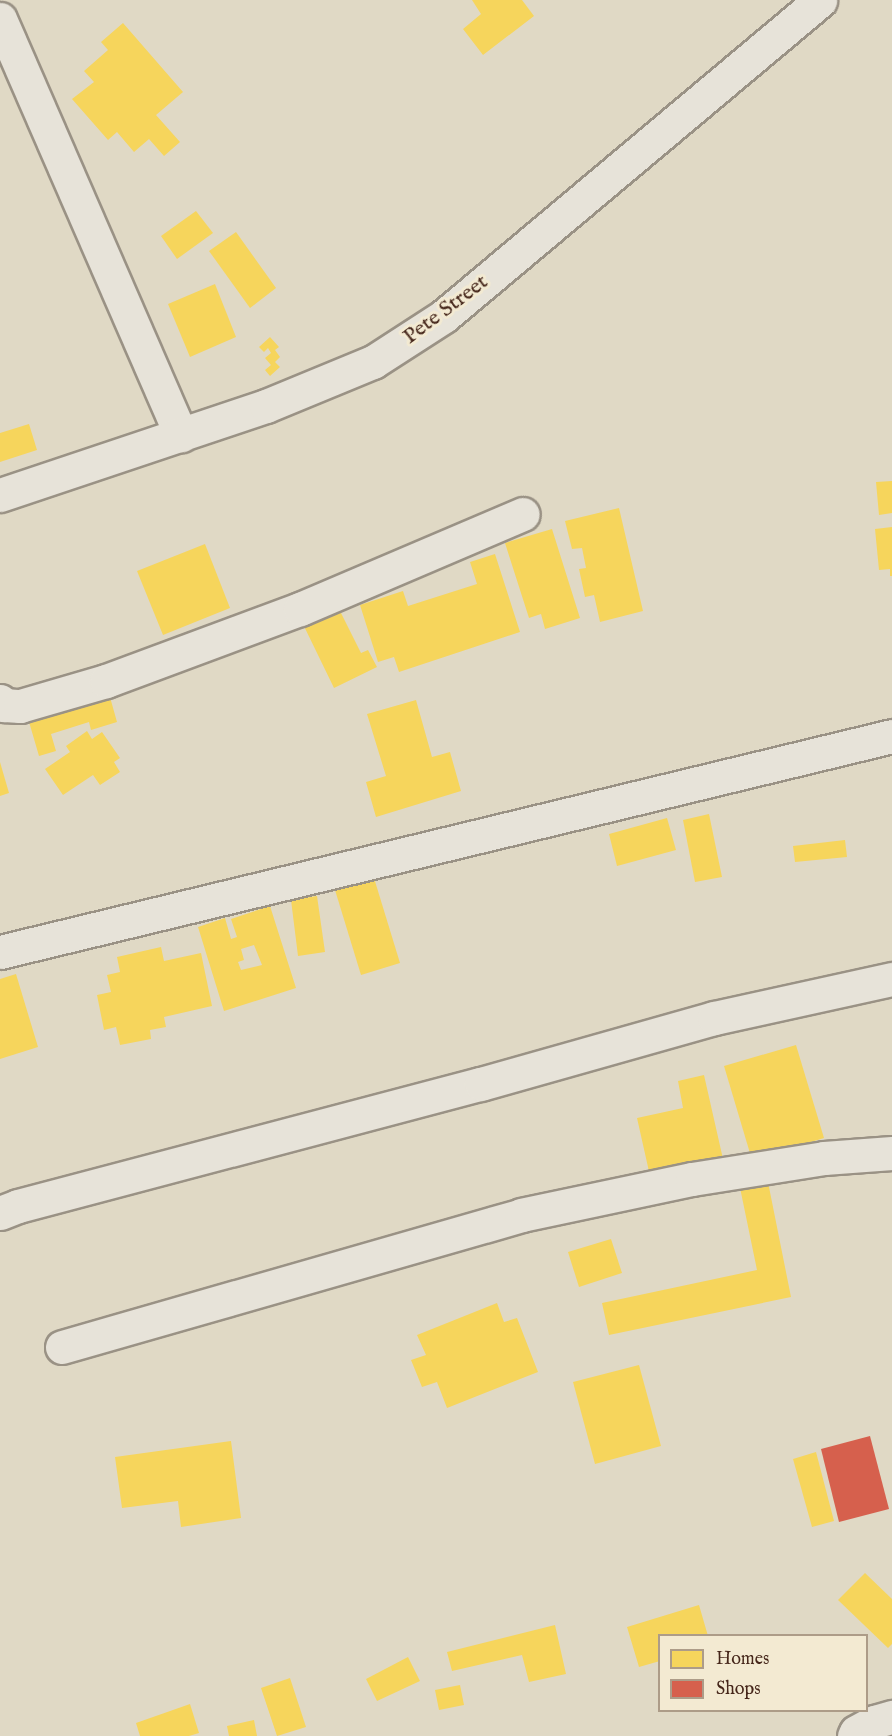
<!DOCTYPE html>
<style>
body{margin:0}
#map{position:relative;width:892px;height:1736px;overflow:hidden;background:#e0d9c5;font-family:"IM FELL English",serif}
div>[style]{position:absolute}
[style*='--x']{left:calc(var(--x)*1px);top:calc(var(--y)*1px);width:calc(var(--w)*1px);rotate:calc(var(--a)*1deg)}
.homes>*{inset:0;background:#f6d55c}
.shops>*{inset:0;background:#d6604d}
.roads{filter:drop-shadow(2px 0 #9a9285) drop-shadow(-2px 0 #9a9285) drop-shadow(0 2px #9a9285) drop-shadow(0 -2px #9a9285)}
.minor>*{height:33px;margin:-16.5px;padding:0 16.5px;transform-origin:16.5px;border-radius:16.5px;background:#e7e3d9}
span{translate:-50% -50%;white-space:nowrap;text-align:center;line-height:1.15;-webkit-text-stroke:6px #f3ead2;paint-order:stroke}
.street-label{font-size:22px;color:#45261a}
.legend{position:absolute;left:658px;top:1634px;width:210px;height:78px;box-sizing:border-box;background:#f3ead2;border:2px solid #ad9c88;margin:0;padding:8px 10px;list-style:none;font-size:18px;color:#45261a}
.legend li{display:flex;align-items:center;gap:12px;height:30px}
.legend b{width:30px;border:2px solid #ad9c88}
</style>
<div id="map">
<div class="homes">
<div style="clip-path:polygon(472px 0,522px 0,534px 16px,483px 55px,463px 29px,481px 14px)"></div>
<div style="clip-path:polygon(123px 23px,183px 92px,156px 115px,180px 142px,164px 156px,149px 139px,134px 152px,117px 132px,108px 140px,72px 99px,94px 82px,84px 71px,108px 50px,101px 42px)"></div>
<div style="clip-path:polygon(196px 211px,213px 233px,177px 259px,161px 236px)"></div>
<div style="clip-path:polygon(236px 232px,276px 288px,250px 308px,209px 251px)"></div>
<div style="clip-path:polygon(215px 284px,236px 337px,190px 357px,168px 304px)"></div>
<div style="clip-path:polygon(270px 337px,279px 347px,275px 350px,280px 357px,275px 362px,280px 367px,270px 376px,265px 370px,271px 365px,265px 358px,271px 353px,268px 348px,264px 352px,259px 347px)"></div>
<div style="clip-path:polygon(29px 424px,37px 450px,0 462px,0 433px)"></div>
<div style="clip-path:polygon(892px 481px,892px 513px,879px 515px,876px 482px)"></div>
<div style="clip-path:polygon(619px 508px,643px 611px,600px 622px,594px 595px,585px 597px,579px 569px,586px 568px,582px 548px,572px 549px,565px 521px)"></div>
<div style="clip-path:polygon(892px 527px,892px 576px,890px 576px,890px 569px,879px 570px,875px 529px)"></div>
<div style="clip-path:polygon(552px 529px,580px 618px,545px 629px,541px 614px,529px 618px,505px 543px)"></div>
<div style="clip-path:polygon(205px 544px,230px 608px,163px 635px,137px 571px)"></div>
<div style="clip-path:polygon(495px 554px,520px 632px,399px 672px,394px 657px,378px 662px,360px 605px,403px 591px,408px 606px,477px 584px,470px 562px)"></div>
<div style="clip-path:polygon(336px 603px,361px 653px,368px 650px,377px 667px,334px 688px,301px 620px)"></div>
<div style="clip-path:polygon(108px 690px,117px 722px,91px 730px,89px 722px,51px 734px,56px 751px,39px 756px,27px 715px)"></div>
<div style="clip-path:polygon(416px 700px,432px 757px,450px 752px,461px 791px,376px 817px,366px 782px,386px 776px,367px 714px)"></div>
<div style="clip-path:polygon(87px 731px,92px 739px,102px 732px,120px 758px,114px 762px,120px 772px,100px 785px,93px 775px,63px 795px,45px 769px,70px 752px,66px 746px)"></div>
<div style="clip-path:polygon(0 762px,9px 793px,0 796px)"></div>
<div style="clip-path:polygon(709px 814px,722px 877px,695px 882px,683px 820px)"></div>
<div style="clip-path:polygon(667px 818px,676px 850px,617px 866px,609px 834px)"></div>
<div style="clip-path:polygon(845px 840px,847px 857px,795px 862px,793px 846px)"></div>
<div style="clip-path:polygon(374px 878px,400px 963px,361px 975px,335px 890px)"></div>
<div style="clip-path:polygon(317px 896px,325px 952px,298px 956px,291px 900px)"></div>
<div style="clip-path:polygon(evenodd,270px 906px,296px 988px,224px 1011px,198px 927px,225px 918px,231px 939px,237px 937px,231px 919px,270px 906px,254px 945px,262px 965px,241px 970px,238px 962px,244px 960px,241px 949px,254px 945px)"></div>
<div style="clip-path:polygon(161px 947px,164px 961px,201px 953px,212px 1006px,164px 1017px,166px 1027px,150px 1030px,151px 1039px,120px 1045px,116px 1027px,104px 1030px,97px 995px,111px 992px,107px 975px,120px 972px,117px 957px)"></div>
<div style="clip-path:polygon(16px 974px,38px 1047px,0 1059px,0 979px)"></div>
<div style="clip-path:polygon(796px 1045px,824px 1138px,752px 1160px,724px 1066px)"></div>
<div style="clip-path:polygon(704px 1075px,723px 1159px,650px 1176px,637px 1118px,683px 1108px,678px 1081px)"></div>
<div style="clip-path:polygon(766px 1172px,791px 1297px,609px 1335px,602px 1303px,757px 1270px,738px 1178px)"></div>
<div style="clip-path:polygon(611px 1239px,622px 1273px,579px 1287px,568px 1252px)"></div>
<div style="clip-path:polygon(497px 1303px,504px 1322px,517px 1318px,538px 1372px,447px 1408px,437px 1382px,422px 1387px,411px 1360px,426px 1355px,417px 1335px)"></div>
<div style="clip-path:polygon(639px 1365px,661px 1446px,595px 1464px,573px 1382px)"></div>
<div style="clip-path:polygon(231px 1441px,241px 1518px,181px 1527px,178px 1501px,122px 1508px,115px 1457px)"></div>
<div style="clip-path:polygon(816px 1452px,834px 1521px,812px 1527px,793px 1459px)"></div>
<div style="clip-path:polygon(865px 1573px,892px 1599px,892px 1644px,888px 1648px,838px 1600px)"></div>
<div style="clip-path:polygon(699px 1605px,708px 1636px,660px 1636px,660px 1661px,639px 1667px,627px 1627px)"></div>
<div style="clip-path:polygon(555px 1625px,566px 1674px,529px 1682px,522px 1655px,452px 1671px,447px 1652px)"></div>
<div style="clip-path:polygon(408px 1657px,420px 1681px,377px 1701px,366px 1679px)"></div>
<div style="clip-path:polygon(290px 1678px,306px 1727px,277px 1736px,261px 1688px)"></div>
<div style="clip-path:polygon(460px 1685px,464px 1705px,439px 1710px,435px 1690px)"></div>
<div style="clip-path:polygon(190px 1704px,199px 1733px,189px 1736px,140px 1736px,136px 1723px)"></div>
<div style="clip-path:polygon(254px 1720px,257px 1736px,229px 1736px,227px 1726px)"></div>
</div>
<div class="shops">
<div style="clip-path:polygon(870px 1436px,889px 1509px,839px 1522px,821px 1449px)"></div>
</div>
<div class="roads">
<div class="minor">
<div style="--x:0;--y:19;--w:454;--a:66.5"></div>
<div style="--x:0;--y:495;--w:280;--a:-18.5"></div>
<div style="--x:266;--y:406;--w:116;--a:-22.4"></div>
<div style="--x:373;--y:362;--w:85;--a:-32.9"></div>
<div style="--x:444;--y:316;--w:491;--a:-40"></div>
<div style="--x:0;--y:701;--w:6;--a:45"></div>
<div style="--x:4;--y:705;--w:16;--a:4"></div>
<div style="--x:20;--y:706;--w:90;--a:-16.2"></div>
<div style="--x:106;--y:681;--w:207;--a:-20.4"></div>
<div style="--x:300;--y:609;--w:242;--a:-23.1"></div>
<div style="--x:0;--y:952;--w:918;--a:-13.61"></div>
<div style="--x:0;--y:1213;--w:19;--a:-21"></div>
<div style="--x:18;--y:1206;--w:479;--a:-14.8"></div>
<div style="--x:481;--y:1084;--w:242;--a:-15.8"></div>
<div style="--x:714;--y:1018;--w:182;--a:-12.4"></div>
<div style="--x:62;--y:1347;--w:478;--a:-16"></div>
<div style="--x:521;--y:1215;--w:175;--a:-11.9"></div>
<div style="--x:692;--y:1179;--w:134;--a:-9"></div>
<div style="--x:824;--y:1158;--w:68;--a:-4.2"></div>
<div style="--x:854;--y:1736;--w:4;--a:-63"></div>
<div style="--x:856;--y:1732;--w:21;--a:-29"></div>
<div style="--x:874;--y:1722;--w:19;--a:-16"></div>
</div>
</div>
<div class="street-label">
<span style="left:446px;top:310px;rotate:-37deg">Pete Street</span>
</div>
<ul class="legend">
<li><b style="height:16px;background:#f6d55c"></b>Homes</li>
<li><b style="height:16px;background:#d6604d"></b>Shops</li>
</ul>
</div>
